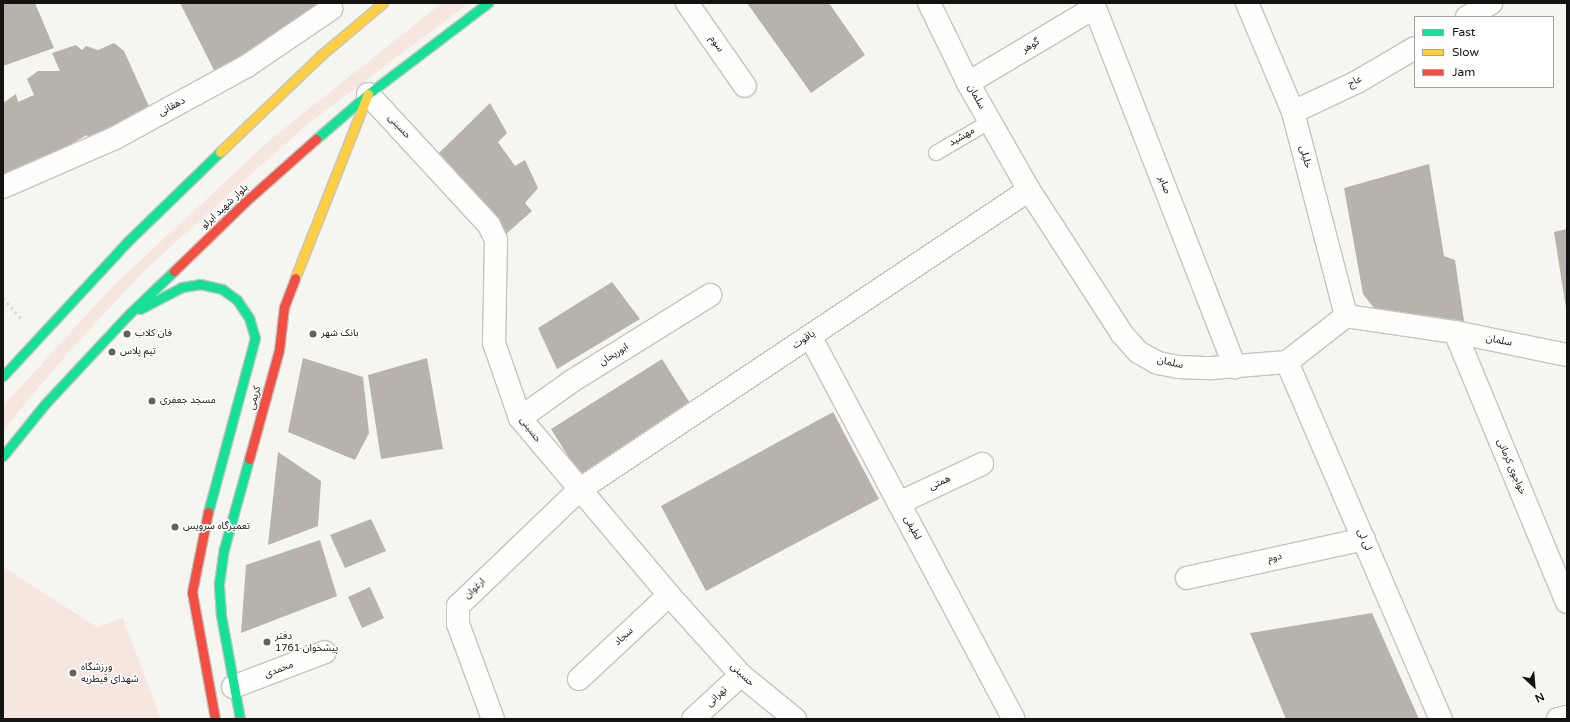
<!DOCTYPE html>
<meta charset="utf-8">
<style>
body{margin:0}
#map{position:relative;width:1570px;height:722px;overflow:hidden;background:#f6f6f1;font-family:"Varela Round","Noto Sans Arabic",sans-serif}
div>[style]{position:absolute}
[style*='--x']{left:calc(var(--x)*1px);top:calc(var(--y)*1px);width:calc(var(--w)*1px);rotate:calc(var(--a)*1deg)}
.green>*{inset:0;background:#f6e6e0}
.building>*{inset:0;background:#b7b2ab}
.path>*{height:2.5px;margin-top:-1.25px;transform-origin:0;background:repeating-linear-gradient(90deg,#dcdcdb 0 3px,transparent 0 6px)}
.roads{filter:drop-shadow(1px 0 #c4c4c1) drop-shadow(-1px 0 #c4c4c1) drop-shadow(0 1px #c4c4c1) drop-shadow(0 -1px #c4c4c1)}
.lane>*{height:14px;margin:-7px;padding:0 7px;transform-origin:7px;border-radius:7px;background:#fefefd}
.street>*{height:22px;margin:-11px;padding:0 11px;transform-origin:11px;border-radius:11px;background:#fefefd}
.fast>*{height:9px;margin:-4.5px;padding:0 4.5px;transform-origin:4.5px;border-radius:4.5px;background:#16e098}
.slow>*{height:9px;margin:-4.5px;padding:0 4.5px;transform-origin:4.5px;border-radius:4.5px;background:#ffcf43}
.jam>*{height:9px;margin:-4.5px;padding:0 4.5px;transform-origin:4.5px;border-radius:4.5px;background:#f24e42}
.dots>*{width:11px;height:11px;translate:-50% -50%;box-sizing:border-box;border:2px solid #fff;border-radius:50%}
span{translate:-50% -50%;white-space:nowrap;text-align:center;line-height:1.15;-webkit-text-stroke:3px #fff;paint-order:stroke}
.street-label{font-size:10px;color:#131311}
.poi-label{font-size:10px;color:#131311}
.left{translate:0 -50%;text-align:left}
.frame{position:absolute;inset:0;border:4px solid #131311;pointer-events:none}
.legend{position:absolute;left:1414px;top:16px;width:140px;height:72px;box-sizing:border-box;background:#fff;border:1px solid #a1a1a0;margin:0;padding:5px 7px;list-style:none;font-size:12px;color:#131311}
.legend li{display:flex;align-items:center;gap:8px;height:20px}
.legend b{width:20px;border:1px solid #a1a1a0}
.north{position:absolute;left:1514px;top:666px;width:40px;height:40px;-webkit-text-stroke:3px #fff;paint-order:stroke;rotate:154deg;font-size:11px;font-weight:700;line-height:16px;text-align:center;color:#131311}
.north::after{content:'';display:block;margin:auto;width:14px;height:18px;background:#131311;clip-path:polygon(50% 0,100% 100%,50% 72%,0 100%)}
</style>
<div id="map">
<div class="green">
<div style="clip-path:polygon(442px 3px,469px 3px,305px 126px,145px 270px,67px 354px,3px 430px,3px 406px,113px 286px,272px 138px)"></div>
<div style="clip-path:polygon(3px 567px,97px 627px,123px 618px,161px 719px,3px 719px)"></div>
</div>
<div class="building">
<div style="clip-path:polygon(3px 3px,35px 3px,54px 48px,3px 66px)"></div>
<div style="clip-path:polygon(180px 3px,338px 3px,215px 72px)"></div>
<div style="clip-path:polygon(747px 3px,829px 3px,865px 55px,811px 93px)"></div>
<div style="clip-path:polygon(114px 43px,124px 51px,152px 113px,91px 145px,87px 135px,57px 152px,3px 177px,3px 103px,16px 94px,18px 102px,34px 95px,27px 79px,38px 71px,60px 71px,52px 53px,76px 45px,82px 50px,86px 46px,98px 50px)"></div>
<div style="clip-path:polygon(490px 103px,507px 133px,498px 142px,515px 166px,525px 160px,538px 188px,525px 203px,532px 211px,506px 234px,438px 154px)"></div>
<div style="clip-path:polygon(1429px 164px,1444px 256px,1455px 260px,1464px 321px,1374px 308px,1363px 294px,1344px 188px)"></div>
<div style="clip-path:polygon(1567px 229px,1567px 308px,1566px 308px,1554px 232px)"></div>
<div style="clip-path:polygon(612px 282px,640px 319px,557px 369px,538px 328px)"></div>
<div style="clip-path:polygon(303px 358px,363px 377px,369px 433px,355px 460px,288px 432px)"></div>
<div style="clip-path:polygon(427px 358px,443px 449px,381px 459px,368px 375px)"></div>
<div style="clip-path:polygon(662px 359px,691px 405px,580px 475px,551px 429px)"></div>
<div style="clip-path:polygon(833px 412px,879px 499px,706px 591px,661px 506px)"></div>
<div style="clip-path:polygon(278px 452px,321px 481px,318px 526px,268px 545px)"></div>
<div style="clip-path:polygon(371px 519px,386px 551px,345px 568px,330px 535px)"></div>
<div style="clip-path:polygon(320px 540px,337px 596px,241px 633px,246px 565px)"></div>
<div style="clip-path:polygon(370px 587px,384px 618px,362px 628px,348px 597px)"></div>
<div style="clip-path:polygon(1372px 613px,1419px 719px,1286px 719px,1250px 633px)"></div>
</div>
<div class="path">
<div style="--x:3;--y:298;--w:30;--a:48"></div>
</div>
<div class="roads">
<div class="lane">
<div style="--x:936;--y:153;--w:61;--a:-30.3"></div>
</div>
<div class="street">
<div style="--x:687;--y:3;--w:101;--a:55.1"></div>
<div style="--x:929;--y:3;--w:89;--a:64"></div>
<div style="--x:968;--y:83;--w:123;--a:60.3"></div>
<div style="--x:1029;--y:190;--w:171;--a:57.1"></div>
<div style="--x:1122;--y:334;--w:24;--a:48"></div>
<div style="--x:1138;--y:352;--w:23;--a:29"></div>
<div style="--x:1158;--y:363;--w:20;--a:11"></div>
<div style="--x:1178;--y:367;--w:34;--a:2"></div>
<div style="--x:1212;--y:368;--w:75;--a:-4.6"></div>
<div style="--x:1287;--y:362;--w:75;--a:-37.9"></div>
<div style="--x:1346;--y:316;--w:110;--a:8.4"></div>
<div style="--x:1455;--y:332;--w:114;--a:11.6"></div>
<div style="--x:1093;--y:3;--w:391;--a:68.7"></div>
<div style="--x:1247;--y:3;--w:118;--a:67.1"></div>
<div style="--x:1293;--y:112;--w:211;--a:75.4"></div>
<div style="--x:1467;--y:17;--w:28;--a:-30"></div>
<div style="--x:968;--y:83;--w:147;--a:-30.8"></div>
<div style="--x:368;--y:94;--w:178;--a:47.3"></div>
<div style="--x:489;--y:225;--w:17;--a:65"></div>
<div style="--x:496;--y:240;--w:103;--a:91.1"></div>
<div style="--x:494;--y:343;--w:79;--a:70.9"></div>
<div style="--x:520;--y:418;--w:231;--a:49.9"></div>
<div style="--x:669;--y:595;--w:108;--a:48"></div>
<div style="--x:741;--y:675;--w:70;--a:39.2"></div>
<div style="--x:1293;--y:112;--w:71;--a:-25.1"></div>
<div style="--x:1357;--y:82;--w:67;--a:-30.4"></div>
<div style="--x:3;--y:187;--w:122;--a:-23.6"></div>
<div style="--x:115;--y:138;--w:150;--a:-28.6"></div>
<div style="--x:247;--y:66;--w:102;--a:-34.2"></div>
<div style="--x:1455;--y:332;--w:292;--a:67.5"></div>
<div style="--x:810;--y:336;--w:434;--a:62"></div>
<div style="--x:1287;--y:362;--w:389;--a:66.7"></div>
<div style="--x:520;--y:418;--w:64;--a:-35.4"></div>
<div style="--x:572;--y:381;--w:163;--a:-31.9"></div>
<div style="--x:899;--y:503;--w:92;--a:-25.2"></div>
<div style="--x:1187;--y:578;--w:181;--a:-12.4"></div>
<div style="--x:579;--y:679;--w:123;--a:-43"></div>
<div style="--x:233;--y:687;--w:98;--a:-20.8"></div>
<div style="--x:493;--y:719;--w:101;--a:-110.2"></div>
<div style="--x:458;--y:624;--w:18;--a:-90"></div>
<div style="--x:458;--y:606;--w:168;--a:-43.8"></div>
<div style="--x:579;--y:490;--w:541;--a:-33.69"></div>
<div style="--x:693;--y:719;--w:65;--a:-42.5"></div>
<div style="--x:1558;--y:719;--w:9;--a:-13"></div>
</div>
<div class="fast">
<div style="--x:316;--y:139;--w:69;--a:-40.9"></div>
<div style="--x:368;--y:94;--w:151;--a:-37.2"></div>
<div style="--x:140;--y:309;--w:47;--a:-27.6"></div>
<div style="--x:182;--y:287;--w:18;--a:-9"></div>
<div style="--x:200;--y:284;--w:23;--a:13"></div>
<div style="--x:222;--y:289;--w:19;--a:36"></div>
<div style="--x:237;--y:300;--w:22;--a:56"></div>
<div style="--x:249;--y:318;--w:21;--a:73"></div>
<div style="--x:255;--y:338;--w:180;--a:105.1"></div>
<div style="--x:3;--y:376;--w:181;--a:-47.2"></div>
<div style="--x:126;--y:243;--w:131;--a:-44.1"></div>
<div style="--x:3;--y:456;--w:67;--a:-51.1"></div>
<div style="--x:45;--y:404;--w:120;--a:-47"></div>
<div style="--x:127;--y:316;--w:65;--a:-43.8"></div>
<div style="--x:240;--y:719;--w:106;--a:-100.4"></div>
<div style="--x:221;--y:615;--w:32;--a:-94"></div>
<div style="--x:219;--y:583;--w:34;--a:-82"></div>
<div style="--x:224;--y:549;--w:93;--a:-74.5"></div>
</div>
<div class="slow">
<div style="--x:220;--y:152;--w:139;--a:-43.8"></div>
<div style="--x:320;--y:56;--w:82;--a:-40.1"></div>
<div style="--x:295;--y:278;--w:198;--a:-68.4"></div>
</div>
<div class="jam">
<div style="--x:174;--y:271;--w:99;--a:-44.2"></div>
<div style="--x:245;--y:202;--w:95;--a:-41.6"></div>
<div style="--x:249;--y:459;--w:113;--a:-74.6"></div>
<div style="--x:279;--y:350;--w:43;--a:-83.4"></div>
<div style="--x:284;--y:307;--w:31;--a:-69"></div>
<div style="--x:208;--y:512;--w:82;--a:101.3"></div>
<div style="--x:192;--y:592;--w:129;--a:79.7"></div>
</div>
</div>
<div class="dots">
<div style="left:127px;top:334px;background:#62625f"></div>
<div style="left:313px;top:334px;background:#62625f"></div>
<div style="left:112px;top:352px;background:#62625f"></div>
<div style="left:152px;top:401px;background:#62625f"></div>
<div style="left:175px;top:527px;background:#62625f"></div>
<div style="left:267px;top:642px;background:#62625f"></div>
<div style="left:73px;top:673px;background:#62625f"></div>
</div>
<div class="street-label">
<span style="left:716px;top:44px;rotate:55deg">سوم</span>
<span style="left:1031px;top:46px;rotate:-31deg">گوهر</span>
<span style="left:1355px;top:82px;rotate:-28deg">عاج</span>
<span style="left:976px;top:97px;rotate:61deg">سلمان</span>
<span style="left:172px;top:107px;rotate:-28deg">دهقانی</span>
<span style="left:399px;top:127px;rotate:47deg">حسینی</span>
<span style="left:962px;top:137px;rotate:-30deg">مهشید</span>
<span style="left:1305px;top:157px;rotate:75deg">خلیلی</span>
<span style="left:1164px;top:185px;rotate:69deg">صابر</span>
<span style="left:225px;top:207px;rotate:-43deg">بلوار شهید ایرلو</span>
<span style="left:804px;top:340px;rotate:-34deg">یاقوت</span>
<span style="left:1499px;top:341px;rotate:11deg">سلمان</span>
<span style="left:614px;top:355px;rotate:-32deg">ابوریحان</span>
<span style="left:1170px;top:363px;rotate:13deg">سلمان</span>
<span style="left:255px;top:398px;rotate:-75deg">کریمی</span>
<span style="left:530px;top:430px;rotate:53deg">حسینی</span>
<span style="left:1511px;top:467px;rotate:67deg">خواجوی کرمانی</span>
<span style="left:940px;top:483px;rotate:-25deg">همتی</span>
<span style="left:912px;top:528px;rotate:62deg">لطیفی</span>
<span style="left:1364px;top:540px;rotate:67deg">لی لی</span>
<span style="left:1275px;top:558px;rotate:-12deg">دوم</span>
<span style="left:475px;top:589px;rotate:-44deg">ارغوان</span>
<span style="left:624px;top:637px;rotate:-43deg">سجاد</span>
<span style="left:279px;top:670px;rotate:-21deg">محمدی</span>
<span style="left:742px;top:675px;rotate:44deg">حسینی</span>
<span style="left:717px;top:697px;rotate:-43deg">تهرانی</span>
</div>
<div class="poi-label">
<span class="left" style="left:135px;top:334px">فان کلاب</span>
<span class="left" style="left:321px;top:334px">بانک شهر</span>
<span class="left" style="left:120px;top:352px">تیم پلاس</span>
<span class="left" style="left:160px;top:401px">مسجد جعفری</span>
<span class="left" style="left:183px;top:527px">تعمیرگاه سرویس</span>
<span class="left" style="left:275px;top:642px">دفتر<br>پیشخوان 1761</span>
<span class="left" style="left:81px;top:673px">ورزشگاه<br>شهدای قیطریه</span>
</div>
<div class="frame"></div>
<ul class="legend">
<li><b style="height:5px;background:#16e098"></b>Fast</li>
<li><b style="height:5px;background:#ffcf43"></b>Slow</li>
<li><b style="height:5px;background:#f24e42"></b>Jam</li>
</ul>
<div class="north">N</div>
</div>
